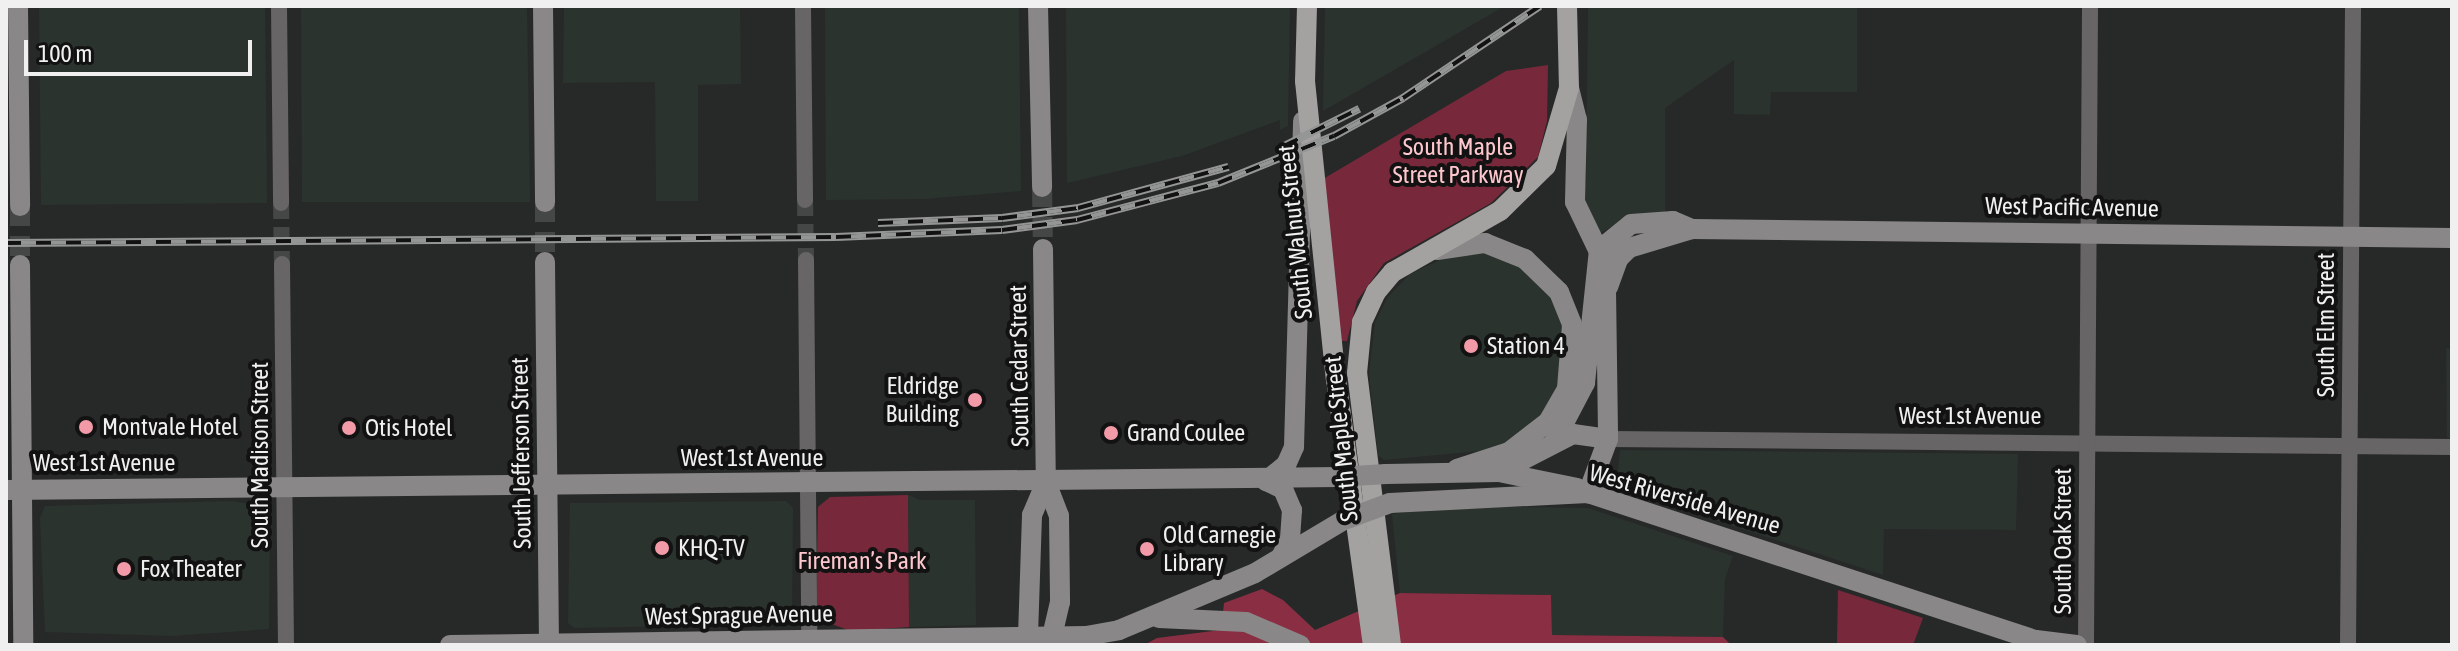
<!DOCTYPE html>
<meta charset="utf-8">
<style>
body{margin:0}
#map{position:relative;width:2458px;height:651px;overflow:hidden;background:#272928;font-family:"Asap Condensed",sans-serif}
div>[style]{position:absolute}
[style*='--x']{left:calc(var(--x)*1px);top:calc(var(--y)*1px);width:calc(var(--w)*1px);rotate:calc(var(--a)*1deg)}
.built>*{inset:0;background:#2b332e}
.green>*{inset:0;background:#77293b}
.forest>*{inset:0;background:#8a2e44}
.street-tunnel>*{height:16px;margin-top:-8px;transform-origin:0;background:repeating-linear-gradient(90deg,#454746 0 16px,transparent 0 24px)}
.secondary-tunnel>*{height:20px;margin-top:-10px;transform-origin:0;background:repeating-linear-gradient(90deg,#454746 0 20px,transparent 0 30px)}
.street>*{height:16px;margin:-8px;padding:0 8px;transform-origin:8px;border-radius:8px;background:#676565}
.secondary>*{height:20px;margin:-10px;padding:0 10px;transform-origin:10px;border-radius:10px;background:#898787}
.primary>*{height:20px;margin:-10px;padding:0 10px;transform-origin:10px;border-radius:10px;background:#a4a1a1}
.rail>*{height:8px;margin-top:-4px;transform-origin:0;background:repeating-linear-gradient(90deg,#111211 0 15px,#949695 0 30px);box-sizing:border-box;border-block:2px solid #949695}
.secondary-bridge>*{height:20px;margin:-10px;padding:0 10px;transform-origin:10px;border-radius:10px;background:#898787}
.dots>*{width:22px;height:22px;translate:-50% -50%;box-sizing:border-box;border:4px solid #111211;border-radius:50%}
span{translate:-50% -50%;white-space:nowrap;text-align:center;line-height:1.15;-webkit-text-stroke:8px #111211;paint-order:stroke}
.park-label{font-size:24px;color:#fec7ce}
.street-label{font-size:24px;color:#eff0ef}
.poi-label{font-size:24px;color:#eff0ef}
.left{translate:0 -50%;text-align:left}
.right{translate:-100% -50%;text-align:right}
.frame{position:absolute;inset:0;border:8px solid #eff0ef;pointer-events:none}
.scale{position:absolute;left:24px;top:40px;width:228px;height:36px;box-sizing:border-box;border:4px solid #eff0ef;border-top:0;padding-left:10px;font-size:24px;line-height:28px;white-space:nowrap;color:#eff0ef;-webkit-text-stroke:6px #111211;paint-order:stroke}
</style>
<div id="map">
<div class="built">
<div style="clip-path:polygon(39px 6px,265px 6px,267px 203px,41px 205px)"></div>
<div style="clip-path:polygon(301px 6px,527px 6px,530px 202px,302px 202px)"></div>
<div style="clip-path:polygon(564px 6px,740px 6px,741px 84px,698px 85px,698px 201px,656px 201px,655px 82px,563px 83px)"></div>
<div style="clip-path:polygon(825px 6px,1019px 6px,1021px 191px,925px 199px,826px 200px)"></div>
<div style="clip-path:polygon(1066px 6px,1290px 6px,1288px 126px,1280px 130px,1280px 120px,1182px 156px,1067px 183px)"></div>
<div style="clip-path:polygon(1325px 6px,1505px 6px,1323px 111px)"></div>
<div style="clip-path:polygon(1588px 6px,1857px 6px,1857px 92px,1771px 92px,1770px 115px,1734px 114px,1734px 60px,1665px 108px,1665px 212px,1626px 219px,1600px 233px,1581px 194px,1586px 182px)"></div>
<div style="clip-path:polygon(1480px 250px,1513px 258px,1555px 297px,1570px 359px,1540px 425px,1492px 450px,1384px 460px,1378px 455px,1369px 374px,1375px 322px,1388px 297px,1410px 274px,1451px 255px)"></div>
<div style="clip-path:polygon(2446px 348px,2452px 349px,2452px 438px,2447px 438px)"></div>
<div style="clip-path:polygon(1620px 450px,2018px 454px,2016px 530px,1884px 529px,1883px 575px,1621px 489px,1617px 482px)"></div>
<div style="clip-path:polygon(908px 495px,920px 500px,975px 500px,976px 625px,909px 627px)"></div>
<div style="clip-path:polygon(231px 501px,265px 506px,270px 512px,269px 629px,172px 636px,45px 632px,40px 518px,45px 506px)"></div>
<div style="clip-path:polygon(786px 501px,793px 508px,792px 624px,574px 628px,568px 623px,570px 503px)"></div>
<div style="clip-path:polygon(1461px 506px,1588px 508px,1733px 556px,1725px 579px,1723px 637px,1552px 635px,1551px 595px,1400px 593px,1392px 514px)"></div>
</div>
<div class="green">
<div style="clip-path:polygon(1548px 65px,1547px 121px,1538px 157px,1491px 203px,1384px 263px,1357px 301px,1347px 341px,1341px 341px,1323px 179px,1506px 71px)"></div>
<div style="clip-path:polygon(908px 495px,909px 627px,851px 631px,823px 621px,816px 606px,818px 507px,830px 497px)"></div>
<div style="clip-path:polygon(1838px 590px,1923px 618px,1913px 645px,1837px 645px)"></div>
</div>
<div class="forest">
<div style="clip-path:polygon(1262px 589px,1283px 600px,1315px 630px,1400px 593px,1551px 595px,1552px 635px,1723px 637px,1731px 645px,1144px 645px,1157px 638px,1221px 630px,1224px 603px)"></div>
</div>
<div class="street-tunnel">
<div style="--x:805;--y:200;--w:60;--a:89"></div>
<div style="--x:281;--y:203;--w:61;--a:89.1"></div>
</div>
<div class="secondary-tunnel">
<div style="--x:1042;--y:187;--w:62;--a:89.1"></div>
<div style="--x:545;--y:202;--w:60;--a:90"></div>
<div style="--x:20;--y:206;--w:59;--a:90"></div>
</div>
<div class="street">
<div style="--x:279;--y:6;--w:197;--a:89.4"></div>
<div style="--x:803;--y:6;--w:194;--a:89.4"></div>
<div style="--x:806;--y:260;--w:381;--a:89.5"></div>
<div style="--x:282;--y:264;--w:381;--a:89.4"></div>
<div style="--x:1608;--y:439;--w:844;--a:0.54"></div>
<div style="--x:2086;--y:645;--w:639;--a:-89.64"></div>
<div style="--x:2348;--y:645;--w:639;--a:-89.55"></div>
</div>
<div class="secondary">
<div style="--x:18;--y:6;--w:200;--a:89.4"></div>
<div style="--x:543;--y:6;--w:196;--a:89.4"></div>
<div style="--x:1038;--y:6;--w:181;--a:88.7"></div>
<div style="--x:1569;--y:88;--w:32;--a:76"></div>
<div style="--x:1577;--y:119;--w:83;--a:91.4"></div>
<div style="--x:1575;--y:202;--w:60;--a:64.3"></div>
<div style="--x:1601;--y:256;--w:34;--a:82"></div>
<div style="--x:1606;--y:290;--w:149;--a:89.2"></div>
<div style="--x:1608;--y:439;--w:58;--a:110.3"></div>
<div style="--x:1043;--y:249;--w:233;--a:89.3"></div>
<div style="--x:1046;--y:482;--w:36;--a:69"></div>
<div style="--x:1059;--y:516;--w:86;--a:89.3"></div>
<div style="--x:1060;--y:602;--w:44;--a:103.1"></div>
<div style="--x:1437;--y:250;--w:49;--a:-8.3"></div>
<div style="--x:1485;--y:243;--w:43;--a:21.8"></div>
<div style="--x:1525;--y:259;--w:47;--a:44.1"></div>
<div style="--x:1559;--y:292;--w:35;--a:68"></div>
<div style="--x:1572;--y:325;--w:64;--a:94.5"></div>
<div style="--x:1567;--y:389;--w:38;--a:120"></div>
<div style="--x:1548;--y:422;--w:49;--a:142.4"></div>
<div style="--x:1509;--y:452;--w:55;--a:161.9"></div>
<div style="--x:545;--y:262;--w:383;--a:89.4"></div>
<div style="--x:20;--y:265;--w:380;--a:89.5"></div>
<div style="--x:1608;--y:287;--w:30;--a:-70"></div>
<div style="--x:1618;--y:259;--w:16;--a:-45"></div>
<div style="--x:1629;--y:248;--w:66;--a:-16.8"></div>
<div style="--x:1554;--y:442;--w:67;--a:-62.3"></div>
<div style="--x:1585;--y:383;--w:134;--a:-84"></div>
<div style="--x:1599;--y:250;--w:41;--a:-39.1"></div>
<div style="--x:1631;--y:224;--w:42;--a:-4.1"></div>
<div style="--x:1673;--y:221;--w:21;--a:23"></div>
<div style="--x:1692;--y:229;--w:760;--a:0.68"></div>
<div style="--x:1499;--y:472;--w:83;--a:-27.2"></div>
<div style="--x:1573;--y:434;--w:35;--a:8"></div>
<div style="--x:1386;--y:474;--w:113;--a:-1"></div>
<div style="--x:1499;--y:472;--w:80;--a:11.6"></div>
<div style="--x:1266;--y:481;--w:26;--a:-39"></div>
<div style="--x:1286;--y:465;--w:20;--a:-66"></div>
<div style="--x:1294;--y:447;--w:326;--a:-88.4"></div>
<div style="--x:1266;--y:481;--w:19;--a:25"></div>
<div style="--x:1283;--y:489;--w:23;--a:67"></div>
<div style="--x:1292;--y:510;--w:30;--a:94"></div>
<div style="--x:1290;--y:540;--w:19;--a:118"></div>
<div style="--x:6;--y:490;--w:1332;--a:-0.56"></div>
<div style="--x:1390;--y:503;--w:198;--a:-2.9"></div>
<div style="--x:1588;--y:493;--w:472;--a:18.2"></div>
<div style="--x:2036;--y:640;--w:41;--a:7"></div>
<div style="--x:1159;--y:618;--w:87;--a:2.6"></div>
<div style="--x:1246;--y:622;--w:59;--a:23.1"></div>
<div style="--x:1028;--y:636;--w:121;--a:-88.1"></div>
<div style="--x:1032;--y:515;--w:36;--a:-67"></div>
<div style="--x:450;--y:645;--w:636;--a:-0.81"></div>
<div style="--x:1086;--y:636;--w:34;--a:-10"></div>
<div style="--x:1119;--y:630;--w:147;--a:-22.7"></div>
<div style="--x:1255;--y:573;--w:104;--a:-30.8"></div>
</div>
<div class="primary">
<div style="--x:1307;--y:6;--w:75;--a:91.5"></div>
<div style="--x:1305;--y:81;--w:300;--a:84.1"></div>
<div style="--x:1336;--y:379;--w:269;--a:82.1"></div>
<div style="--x:1391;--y:645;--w:274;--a:-97.1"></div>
<div style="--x:1357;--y:373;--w:51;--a:-84.4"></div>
<div style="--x:1362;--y:322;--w:33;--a:-65"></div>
<div style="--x:1376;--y:292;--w:26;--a:-50"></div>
<div style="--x:1393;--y:272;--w:123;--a:-29.7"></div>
<div style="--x:1500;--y:211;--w:64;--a:-44.4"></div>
<div style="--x:1546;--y:166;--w:81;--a:-73.6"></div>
<div style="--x:1569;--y:88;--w:82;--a:-91.4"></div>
</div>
<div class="rail">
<div style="--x:1284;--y:146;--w:84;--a:-26.3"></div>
<div style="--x:878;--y:223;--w:124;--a:-2.3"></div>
<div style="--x:1002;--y:218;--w:77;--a:-7.5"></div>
<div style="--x:1078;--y:208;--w:156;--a:-15.3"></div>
<div style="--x:6;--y:243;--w:830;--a:-0.41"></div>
<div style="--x:836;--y:237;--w:166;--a:-2.4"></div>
<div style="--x:1002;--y:230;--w:76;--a:-7.6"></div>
<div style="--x:1077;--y:220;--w:146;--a:-14.7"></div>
<div style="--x:1218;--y:183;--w:125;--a:-22.1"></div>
<div style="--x:1334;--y:136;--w:79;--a:-28.8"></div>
<div style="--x:1403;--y:98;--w:165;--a:-33.9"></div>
</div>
<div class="secondary-bridge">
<div style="--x:1338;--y:477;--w:48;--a:-3.6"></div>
<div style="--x:1344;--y:520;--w:49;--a:-20.3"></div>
</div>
<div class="dots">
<div style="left:1471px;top:346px;background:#f39aa8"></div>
<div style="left:975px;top:400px;background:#f39aa8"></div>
<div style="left:86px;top:427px;background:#f39aa8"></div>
<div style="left:349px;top:428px;background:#f39aa8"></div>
<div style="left:1111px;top:433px;background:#f39aa8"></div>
<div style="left:662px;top:548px;background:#f39aa8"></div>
<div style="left:1147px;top:549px;background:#f39aa8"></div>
<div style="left:124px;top:569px;background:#f39aa8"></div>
</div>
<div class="park-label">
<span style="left:1458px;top:161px">South Maple<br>Street Parkway</span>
<span style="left:862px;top:561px">Fireman’s Park</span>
</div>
<div class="street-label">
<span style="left:2072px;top:207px;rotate:1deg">West Pacific Avenue</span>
<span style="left:1295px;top:232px;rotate:-96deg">South Walnut Street</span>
<span style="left:2326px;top:325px;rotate:-90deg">South Elm Street</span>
<span style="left:1019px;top:366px;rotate:-91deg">South Cedar Street</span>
<span style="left:1970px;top:416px">West 1st Avenue</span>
<span style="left:1341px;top:439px;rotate:-96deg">South Maple Street</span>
<span style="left:521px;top:453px;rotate:-91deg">South Jefferson Street</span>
<span style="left:260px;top:455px;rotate:-90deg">South Madison Street</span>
<span style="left:752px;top:458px">West 1st Avenue</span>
<span style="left:104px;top:463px">West 1st Avenue</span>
<span style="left:1685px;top:499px;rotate:16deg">West Riverside Avenue</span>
<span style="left:2063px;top:541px;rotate:-90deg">South Oak Street</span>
<span style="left:739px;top:615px;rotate:-1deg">West Sprague Avenue</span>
</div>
<div class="poi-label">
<span class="left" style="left:1487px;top:346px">Station 4</span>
<span class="right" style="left:959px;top:400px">Eldridge<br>Building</span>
<span class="left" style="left:102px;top:427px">Montvale Hotel</span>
<span class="left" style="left:365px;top:428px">Otis Hotel</span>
<span class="left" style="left:1127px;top:433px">Grand Coulee</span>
<span class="left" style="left:1163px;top:549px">Old Carnegie<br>Library</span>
<span class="left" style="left:678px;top:548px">KHQ-TV</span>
<span class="left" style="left:140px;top:569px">Fox Theater</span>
</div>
<div class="frame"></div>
<div class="scale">100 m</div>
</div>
